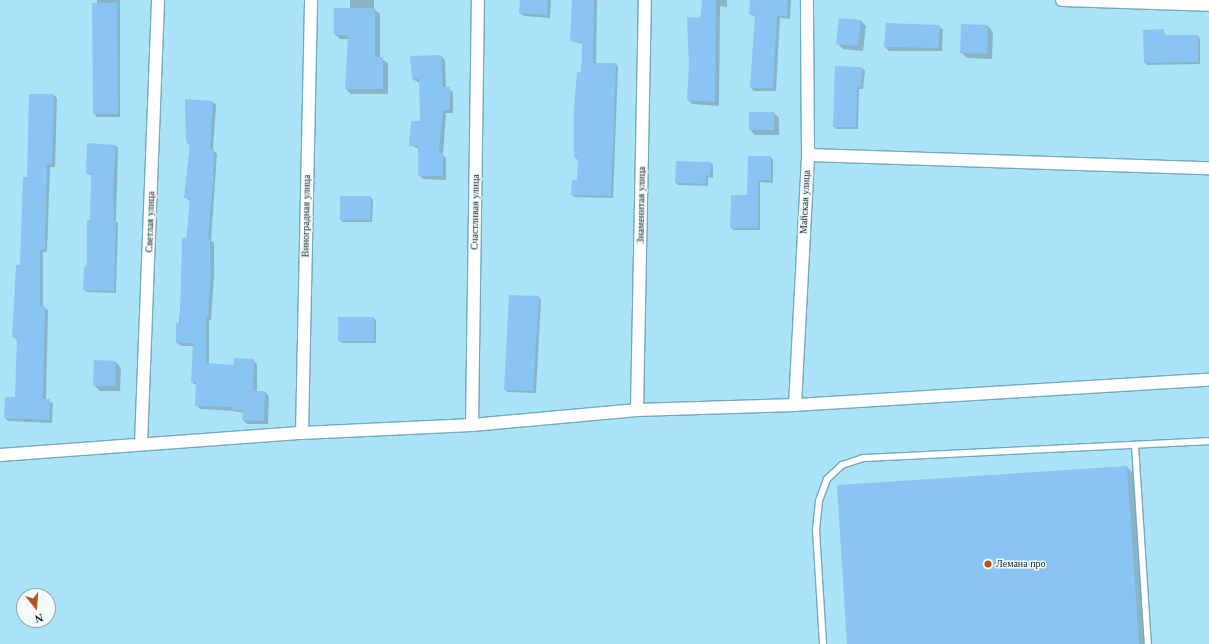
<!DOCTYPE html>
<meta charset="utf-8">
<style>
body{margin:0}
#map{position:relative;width:1209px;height:644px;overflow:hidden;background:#aae2f7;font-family:"Times New Roman",serif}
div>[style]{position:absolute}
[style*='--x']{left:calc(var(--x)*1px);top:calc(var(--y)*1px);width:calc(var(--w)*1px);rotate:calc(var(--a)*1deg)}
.shadow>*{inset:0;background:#0003}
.building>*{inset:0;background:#8ac4f3}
.roads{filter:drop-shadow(1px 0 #73a9bd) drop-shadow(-1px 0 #73a9bd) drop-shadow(0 1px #73a9bd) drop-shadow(0 -1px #73a9bd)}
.lane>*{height:6px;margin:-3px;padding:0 3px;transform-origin:3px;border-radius:3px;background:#fff}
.street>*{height:12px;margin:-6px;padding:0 6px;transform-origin:6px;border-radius:6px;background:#fff}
.dots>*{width:11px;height:11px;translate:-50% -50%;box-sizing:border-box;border:2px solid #f5fafc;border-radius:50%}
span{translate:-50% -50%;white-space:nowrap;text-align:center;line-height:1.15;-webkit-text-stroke:3px #f5fafc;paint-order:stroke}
.street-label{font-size:10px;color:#0c232a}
.poi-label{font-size:10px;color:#0c232a}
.left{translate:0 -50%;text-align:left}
.north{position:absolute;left:16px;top:588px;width:40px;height:40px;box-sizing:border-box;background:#f5fafc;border:1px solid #98a4a8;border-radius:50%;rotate:163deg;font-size:11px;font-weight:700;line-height:16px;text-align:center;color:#0c232a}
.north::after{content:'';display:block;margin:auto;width:14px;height:18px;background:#b75221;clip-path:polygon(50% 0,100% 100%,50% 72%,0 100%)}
</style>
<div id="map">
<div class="shadow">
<div style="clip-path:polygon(97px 0,120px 0,120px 117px,97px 117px,94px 114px)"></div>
<div style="clip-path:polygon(350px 0,374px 0,374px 9px,380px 14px,380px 58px,388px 63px,388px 94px,351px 94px,346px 89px,349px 39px,340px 39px,335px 34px,350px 9px)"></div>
<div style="clip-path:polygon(521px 0,551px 0,550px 18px,524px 16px,520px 13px)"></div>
<div style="clip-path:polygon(572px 0,597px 0,596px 64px,616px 64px,618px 67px,613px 198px,575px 197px,572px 195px,578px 181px,579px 160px,575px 158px,583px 44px,571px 41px)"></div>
<div style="clip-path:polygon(703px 0,727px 0,727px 7px,720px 6px,719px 106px,692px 104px,688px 100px)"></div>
<div style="clip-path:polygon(751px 0,791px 0,790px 19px,780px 18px,776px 91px,754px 91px,751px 88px,756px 17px,750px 14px)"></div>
<div style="clip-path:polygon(860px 20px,866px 26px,863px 51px,843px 49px,837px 43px)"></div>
<div style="clip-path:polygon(939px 26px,943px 30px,942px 51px,889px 51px,885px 47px)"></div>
<div style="clip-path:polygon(988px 26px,993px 32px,992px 59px,967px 58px,961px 52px)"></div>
<div style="clip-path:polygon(1163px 30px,1166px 36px,1198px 36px,1200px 39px,1200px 64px,1147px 65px,1145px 62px)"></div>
<div style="clip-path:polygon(441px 56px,445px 60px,446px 88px,453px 92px,453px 113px,446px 113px,443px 155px,446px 158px,446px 180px,423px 179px,419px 175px,419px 149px,410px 145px,421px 122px,420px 83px,412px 79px)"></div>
<div style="clip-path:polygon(835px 67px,862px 68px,865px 71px,863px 89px,859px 89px,858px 129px,836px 129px,834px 126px)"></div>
<div style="clip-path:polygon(54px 95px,57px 98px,55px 167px,50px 167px,47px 252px,43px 252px,43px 307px,48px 310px,46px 400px,53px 403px,52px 423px,8px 421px,5px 418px,6px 398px,16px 398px,18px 340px,13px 337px,28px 178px)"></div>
<div style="clip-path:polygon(213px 102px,216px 105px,213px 150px,217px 154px,211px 241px,214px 243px,214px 275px,211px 320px,209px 320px,209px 364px,235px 366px,253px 360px,257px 364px,257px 392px,265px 392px,269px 396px,268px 424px,247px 424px,243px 420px,244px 413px,234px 411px,200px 409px,196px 405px,197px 386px,192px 382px,194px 346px,181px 346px,177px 343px,190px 201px,185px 197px,190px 146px,187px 142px)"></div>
<div style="clip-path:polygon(774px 113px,779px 118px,779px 135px,755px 135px,750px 130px)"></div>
<div style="clip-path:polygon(115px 145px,118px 148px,116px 221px,118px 223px,116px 293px,87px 292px,84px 290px,91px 221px,92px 176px,87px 174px)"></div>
<div style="clip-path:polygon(771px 157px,773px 160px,773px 183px,760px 182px,760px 230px,734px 230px,731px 228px)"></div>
<div style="clip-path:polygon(711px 163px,713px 165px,713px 178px,708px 177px,708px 186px,678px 185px,676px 183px)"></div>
<div style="clip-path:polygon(370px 197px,373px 200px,372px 222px,343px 222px,341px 220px)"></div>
<div style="clip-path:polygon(539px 297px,541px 300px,536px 393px,507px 392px,505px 389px)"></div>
<div style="clip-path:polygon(374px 318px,376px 321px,376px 343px,342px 343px,339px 341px)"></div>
<div style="clip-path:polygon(116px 362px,121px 368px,120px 391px,100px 391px,94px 385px)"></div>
<div style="clip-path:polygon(1127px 467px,1138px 478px,1149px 644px,848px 644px)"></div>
</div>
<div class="building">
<div style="clip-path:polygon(520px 0,548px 0,547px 15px,519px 13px)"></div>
<div style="clip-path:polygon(572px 0,594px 0,593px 63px,616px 63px,611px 196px,571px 195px,572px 180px,577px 180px,578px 158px,574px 158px,574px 108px,577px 72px,582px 72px,582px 42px,570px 41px)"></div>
<div style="clip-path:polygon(702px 0,716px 0,715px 102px,687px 100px,689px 64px,687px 17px,701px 18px)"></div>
<div style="clip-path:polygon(750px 0,788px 0,787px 16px,777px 16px,773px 88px,750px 88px,755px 14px,749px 14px)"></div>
<div style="clip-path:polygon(92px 3px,117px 3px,118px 114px,93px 114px)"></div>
<div style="clip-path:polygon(334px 8px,375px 8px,375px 57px,383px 57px,383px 89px,345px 89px,348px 35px,334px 35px)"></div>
<div style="clip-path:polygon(839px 18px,861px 20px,858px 46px,836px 44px)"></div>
<div style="clip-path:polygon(886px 23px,940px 25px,938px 48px,884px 47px)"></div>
<div style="clip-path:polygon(961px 24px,988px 25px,987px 54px,960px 53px)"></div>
<div style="clip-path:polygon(1164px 29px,1164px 35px,1198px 35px,1198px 62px,1144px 63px,1143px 30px)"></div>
<div style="clip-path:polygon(441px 55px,443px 87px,450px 87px,450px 110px,443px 110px,439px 153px,443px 153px,443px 176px,418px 176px,418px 146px,409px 146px,411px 121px,420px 121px,419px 79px,412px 79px,410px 56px)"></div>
<div style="clip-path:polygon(835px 66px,862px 67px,861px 87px,857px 87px,856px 127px,833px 127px)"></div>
<div style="clip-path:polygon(29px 94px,54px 94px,52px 164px,47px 164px,45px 249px,40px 249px,40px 306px,45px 306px,43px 399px,50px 399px,49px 420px,4px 418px,5px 397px,15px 397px,17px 337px,12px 337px,14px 305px,16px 265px,20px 265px,23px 177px,27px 177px)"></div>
<div style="clip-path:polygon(185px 99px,213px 101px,210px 148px,214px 149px,213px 183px,208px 239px,210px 239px,211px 270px,208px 317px,206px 317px,206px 363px,234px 365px,234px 358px,254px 359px,253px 391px,265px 391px,264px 421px,242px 420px,243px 410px,232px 410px,232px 407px,195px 406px,196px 382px,191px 382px,193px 343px,176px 343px,176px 323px,180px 323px,182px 238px,187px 238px,190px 198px,184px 198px,190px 143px,186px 143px)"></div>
<div style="clip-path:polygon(749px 112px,774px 112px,774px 130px,749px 130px)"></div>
<div style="clip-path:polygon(87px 143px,116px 145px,113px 191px,114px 220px,116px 220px,114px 291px,83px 290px,84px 267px,87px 267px,87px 220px,90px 220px,91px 174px,86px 174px)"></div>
<div style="clip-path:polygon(748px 156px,771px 156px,771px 180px,758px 180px,758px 228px,730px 228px,731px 195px,747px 195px)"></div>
<div style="clip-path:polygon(676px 161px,711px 162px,710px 176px,706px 175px,706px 184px,675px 183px)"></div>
<div style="clip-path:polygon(340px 196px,371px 196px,370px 220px,340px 220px)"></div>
<div style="clip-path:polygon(509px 295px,539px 296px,533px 391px,504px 390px)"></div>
<div style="clip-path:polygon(338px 317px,374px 317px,374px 341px,338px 341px)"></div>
<div style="clip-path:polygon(94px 360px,116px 361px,115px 386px,93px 386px)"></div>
<div style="clip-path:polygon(1127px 466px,1139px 644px,847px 644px,837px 485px)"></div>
</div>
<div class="roads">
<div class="lane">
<div style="--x:1135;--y:445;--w:199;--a:86.3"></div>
<div style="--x:823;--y:644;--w:114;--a:-93.5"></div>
<div style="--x:816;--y:530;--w:29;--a:-84"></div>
<div style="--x:819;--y:501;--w:23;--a:-70"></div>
<div style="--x:827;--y:479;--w:21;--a:-43"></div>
<div style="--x:842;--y:465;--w:22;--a:-18"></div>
<div style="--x:863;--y:458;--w:346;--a:-2.8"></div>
</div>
<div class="street">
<div style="--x:1062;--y:0;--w:147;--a:1.9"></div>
<div style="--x:808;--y:155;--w:401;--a:1.9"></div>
<div style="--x:795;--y:405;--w:250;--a:-87"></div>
<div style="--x:808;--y:155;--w:155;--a:-90.4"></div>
<div style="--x:637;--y:410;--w:410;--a:-88.9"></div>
<div style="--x:472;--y:425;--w:425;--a:-89.2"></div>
<div style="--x:302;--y:433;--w:433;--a:-88.8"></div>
<div style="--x:141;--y:444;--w:444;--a:-87.8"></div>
<div style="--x:0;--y:455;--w:303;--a:-4.2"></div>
<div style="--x:302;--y:433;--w:170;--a:-2.7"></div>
<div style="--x:472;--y:425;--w:166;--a:-5.2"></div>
<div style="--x:637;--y:410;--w:158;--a:-1.8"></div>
<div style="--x:795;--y:405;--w:415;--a:-3.5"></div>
</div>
</div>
<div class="dots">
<div style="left:988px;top:564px;background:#b75221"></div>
</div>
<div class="street-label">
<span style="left:805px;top:202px;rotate:-87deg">Майская улица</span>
<span style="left:641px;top:205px;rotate:-89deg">Знаменитая улица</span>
<span style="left:475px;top:212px;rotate:-89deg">Счастливая улица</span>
<span style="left:306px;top:216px;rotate:-89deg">Виноградная улица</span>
<span style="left:150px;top:222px;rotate:-88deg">Светлая улица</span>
</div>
<div class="poi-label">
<span class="left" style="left:996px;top:564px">Лемана про</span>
</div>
<div class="north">N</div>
</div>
